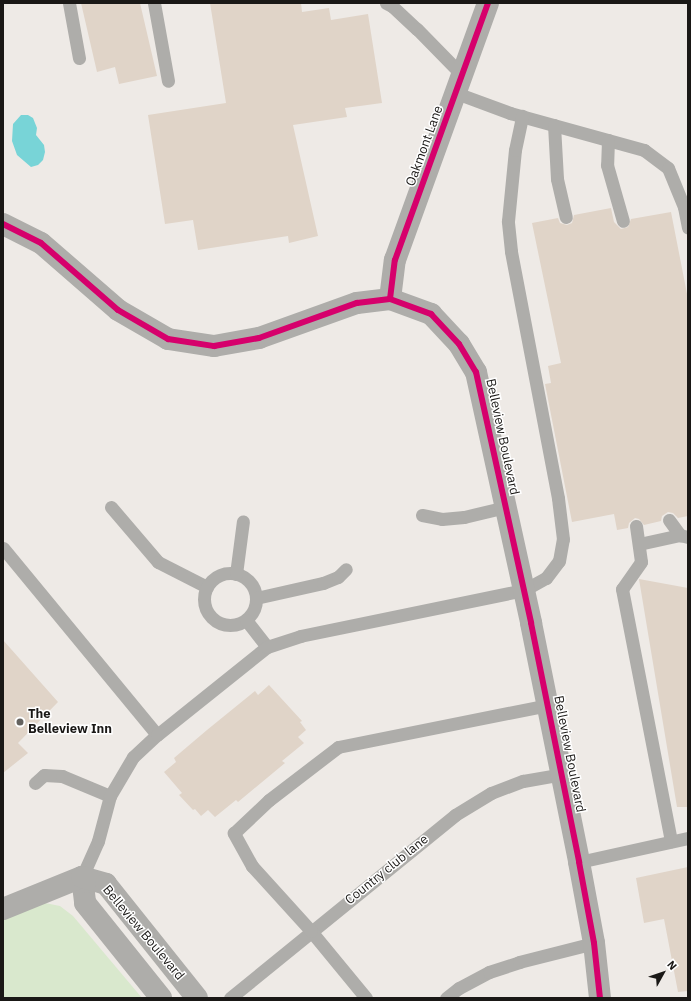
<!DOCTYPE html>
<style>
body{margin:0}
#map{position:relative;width:691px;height:1001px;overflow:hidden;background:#eeeae6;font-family:"IBM Plex Sans",sans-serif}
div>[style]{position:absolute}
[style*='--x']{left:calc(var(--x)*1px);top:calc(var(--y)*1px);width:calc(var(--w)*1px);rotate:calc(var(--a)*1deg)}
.green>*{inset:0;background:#d9e8cd}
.water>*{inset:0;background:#78d4d7}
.building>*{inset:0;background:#e0d4c8}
.service>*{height:13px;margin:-6.5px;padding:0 6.5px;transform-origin:6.5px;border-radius:6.5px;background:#aeadaa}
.service>.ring{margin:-6.5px;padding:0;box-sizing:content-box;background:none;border:13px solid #aeadaa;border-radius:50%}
.minor>*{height:22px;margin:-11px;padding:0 11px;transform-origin:11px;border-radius:11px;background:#aeadaa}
.tertiary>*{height:22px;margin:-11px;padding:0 11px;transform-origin:11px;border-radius:11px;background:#aeadaa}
.cycleway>*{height:6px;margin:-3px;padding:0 3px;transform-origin:3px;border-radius:3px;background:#d6006c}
.dots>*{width:11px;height:11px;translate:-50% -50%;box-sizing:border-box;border:2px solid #fff;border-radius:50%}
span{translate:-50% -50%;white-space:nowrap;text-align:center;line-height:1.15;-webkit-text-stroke:3px #fff;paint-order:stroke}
.street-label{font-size:13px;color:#1a1816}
.poi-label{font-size:13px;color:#1a1816;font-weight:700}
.left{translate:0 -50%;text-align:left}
.frame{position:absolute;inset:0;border:4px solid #1a1816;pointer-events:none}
.north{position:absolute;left:643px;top:953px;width:40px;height:40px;-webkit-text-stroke:3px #fff;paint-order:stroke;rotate:50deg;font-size:11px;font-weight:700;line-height:16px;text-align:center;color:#1a1816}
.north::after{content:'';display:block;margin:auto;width:14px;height:18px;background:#1a1816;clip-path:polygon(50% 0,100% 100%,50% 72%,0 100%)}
</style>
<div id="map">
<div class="green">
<div style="clip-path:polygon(40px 902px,60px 906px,73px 916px,142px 998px,3px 998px,3px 920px)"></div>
</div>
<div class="water">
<div style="clip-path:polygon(21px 115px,28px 115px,33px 118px,37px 128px,36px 135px,44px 145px,45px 152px,43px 160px,38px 165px,31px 167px,17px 155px,12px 141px,13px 124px)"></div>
</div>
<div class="building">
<div style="clip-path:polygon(81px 3px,140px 3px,157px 76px,119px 84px,115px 67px,97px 72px)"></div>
<div style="clip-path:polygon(210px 3px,301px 3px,302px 12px,329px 8px,331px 20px,368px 14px,382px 103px,345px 108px,347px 117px,293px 125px,318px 236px,289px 243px,288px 236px,198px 250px,193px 220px,165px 224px,148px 115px,226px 103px)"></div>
<div style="clip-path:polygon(611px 208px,614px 222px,621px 229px,628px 227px,631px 219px,671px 212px,688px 299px,688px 516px,678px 518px,673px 513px,668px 512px,662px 516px,661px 521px,644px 525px,639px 519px,635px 518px,629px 523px,628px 528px,617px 530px,614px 514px,572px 522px,545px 384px,551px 383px,548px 366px,561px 363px,532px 223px,558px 218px,560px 223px,567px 225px,572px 223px,574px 215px)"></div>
<div style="clip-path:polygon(639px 579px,688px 588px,688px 807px,677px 807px)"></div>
<div style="clip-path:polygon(3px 640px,58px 702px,18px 743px,28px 753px,3px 773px)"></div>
<div style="clip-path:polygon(269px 685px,302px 721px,300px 722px,306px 730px,298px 737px,304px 743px,282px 761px,285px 763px,238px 802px,236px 800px,215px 817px,208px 810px,201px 816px,195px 809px,193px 810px,179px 795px,182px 793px,164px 772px,176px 762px,174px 758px,207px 730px,255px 691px,258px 695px)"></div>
<div style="clip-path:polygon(688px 867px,688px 991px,678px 992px,664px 919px,644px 923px,636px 878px)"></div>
</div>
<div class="service">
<div style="--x:69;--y:3;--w:56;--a:79.7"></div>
<div style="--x:154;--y:3;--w:79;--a:79.8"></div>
<div style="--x:386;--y:3;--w:7;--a:27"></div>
<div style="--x:392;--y:6;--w:34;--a:43"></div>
<div style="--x:417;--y:29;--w:64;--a:45.6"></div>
<div style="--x:456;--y:93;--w:58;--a:20.3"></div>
<div style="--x:510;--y:113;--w:139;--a:15.4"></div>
<div style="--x:644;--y:150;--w:30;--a:37"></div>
<div style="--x:668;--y:168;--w:42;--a:67.7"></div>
<div style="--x:684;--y:207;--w:21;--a:79"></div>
<div style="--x:554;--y:125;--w:54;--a:86.8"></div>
<div style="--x:557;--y:179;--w:39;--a:77"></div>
<div style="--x:608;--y:140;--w:25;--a:92"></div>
<div style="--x:607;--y:165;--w:58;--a:74.1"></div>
<div style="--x:111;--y:507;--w:72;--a:49.5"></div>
<div style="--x:158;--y:562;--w:55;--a:27"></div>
<div style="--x:422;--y:515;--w:20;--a:11"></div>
<div style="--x:442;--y:519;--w:22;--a:-5"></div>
<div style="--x:464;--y:517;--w:43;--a:-13.4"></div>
<div style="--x:669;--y:520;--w:19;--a:54"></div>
<div style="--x:680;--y:535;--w:8;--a:14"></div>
<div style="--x:636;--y:526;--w:36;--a:82"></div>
<div style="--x:641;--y:562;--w:33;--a:125"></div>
<div style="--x:622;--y:589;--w:257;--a:79"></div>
<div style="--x:639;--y:544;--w:42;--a:-12.4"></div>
<div style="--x:3;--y:548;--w:242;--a:50.5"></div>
<div class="ring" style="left:204px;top:573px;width:39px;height:39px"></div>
<div style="--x:236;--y:574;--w:53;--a:-82.5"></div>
<div style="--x:256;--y:598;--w:69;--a:-12.6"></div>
<div style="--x:323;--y:583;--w:16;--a:-22"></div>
<div style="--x:338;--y:577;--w:11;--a:-45"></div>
<div style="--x:246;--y:620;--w:34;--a:52"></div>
<div style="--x:35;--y:783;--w:12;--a:-42"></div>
<div style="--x:44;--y:775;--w:18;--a:3"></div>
<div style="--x:62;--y:776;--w:52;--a:22.6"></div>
<div style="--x:579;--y:862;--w:112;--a:-12.4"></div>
<div style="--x:82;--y:877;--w:39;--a:-66"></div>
<div style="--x:98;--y:841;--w:47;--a:-75.1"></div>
<div style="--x:110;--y:796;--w:45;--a:-59.5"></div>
<div style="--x:133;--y:757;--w:33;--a:-43"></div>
<div style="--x:157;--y:735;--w:141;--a:-38.7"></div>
<div style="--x:267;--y:647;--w:35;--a:-18"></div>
<div style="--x:300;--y:636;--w:229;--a:-11.6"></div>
<div style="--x:524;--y:590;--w:25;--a:-29"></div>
<div style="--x:546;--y:578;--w:21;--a:-53"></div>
<div style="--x:559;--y:561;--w:22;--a:-80"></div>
<div style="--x:563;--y:539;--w:41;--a:-97"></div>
<div style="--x:558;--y:498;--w:251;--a:-100.8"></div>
<div style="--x:511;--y:251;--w:30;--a:-96"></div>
<div style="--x:508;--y:221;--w:71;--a:-84.4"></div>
<div style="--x:515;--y:150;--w:35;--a:-78"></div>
<div style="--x:230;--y:998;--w:290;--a:-39.1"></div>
<div style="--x:455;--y:815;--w:42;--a:-31.4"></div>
<div style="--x:491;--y:793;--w:34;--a:-21"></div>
<div style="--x:523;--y:781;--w:40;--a:-10"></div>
<div style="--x:366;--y:998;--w:87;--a:-129.4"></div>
<div style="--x:311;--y:931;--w:88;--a:-132.2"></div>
<div style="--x:252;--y:866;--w:38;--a:-119"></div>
<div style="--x:234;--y:833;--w:48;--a:-43.3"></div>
<div style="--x:269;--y:800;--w:87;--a:-37.5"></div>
<div style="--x:338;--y:747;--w:214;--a:-11.3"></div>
<div style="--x:446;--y:998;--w:16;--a:-38"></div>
<div style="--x:459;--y:988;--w:34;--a:-28"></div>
<div style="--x:489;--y:972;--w:32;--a:-18"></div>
<div style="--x:519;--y:962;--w:77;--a:-14.2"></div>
</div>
<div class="minor">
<div style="--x:390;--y:299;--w:39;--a:-83"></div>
<div style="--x:395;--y:260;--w:273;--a:-70.1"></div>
<div style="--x:82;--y:877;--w:26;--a:83"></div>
<div style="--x:85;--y:903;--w:122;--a:51.3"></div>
<div style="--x:3;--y:909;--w:85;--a:-22.1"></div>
<div style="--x:82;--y:877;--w:25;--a:16"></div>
<div style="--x:106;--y:884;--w:146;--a:51.4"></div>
</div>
<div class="tertiary">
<div style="--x:3;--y:224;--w:42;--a:26.6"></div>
<div style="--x:41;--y:243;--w:102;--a:41"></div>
<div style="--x:118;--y:310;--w:58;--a:30.1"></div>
<div style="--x:168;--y:339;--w:47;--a:8.7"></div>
<div style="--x:214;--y:346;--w:46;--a:-10.1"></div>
<div style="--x:259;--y:338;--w:104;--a:-19.7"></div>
<div style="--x:357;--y:303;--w:33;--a:-7"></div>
<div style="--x:390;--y:299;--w:44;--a:20.1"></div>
<div style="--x:431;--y:314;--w:41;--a:47"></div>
<div style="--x:459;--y:344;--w:33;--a:59"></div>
<div style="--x:476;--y:372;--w:257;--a:77.6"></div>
<div style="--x:531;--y:623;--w:244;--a:78.6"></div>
<div style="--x:579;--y:862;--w:82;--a:79.5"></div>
<div style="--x:594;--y:943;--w:55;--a:83.8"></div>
</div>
<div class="cycleway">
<div style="--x:3;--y:224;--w:42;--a:26.6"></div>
<div style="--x:41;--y:243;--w:102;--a:41"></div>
<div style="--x:118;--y:310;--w:58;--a:30.1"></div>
<div style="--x:168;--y:339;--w:47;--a:8.7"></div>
<div style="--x:214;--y:346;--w:46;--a:-10.1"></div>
<div style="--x:259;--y:338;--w:104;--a:-19.7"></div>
<div style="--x:357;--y:303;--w:33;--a:-7"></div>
<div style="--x:390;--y:299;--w:44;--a:20.1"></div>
<div style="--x:431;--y:314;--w:41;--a:47"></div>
<div style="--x:459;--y:344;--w:33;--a:59"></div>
<div style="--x:476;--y:372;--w:257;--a:77.6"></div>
<div style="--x:531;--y:623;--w:244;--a:78.6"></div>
<div style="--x:579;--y:862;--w:82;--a:79.5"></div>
<div style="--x:594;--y:943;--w:55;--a:83.8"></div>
<div style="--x:390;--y:299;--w:39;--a:-83"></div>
<div style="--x:395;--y:260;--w:273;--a:-70.1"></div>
</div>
<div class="dots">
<div style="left:20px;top:722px;background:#64625f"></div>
</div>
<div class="street-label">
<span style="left:425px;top:146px;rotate:-70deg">Oakmont Lane</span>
<span style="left:502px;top:437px;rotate:78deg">Belleview Boulevard</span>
<span style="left:569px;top:754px;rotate:79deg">Belleview Boulevard</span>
<span style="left:387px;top:870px;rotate:-39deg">Country club lane</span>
<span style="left:143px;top:933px;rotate:50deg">Belleview Boulevard</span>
</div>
<div class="poi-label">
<span class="left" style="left:28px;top:722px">The<br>Belleview Inn</span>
</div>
<div class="frame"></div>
<div class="north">N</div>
</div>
